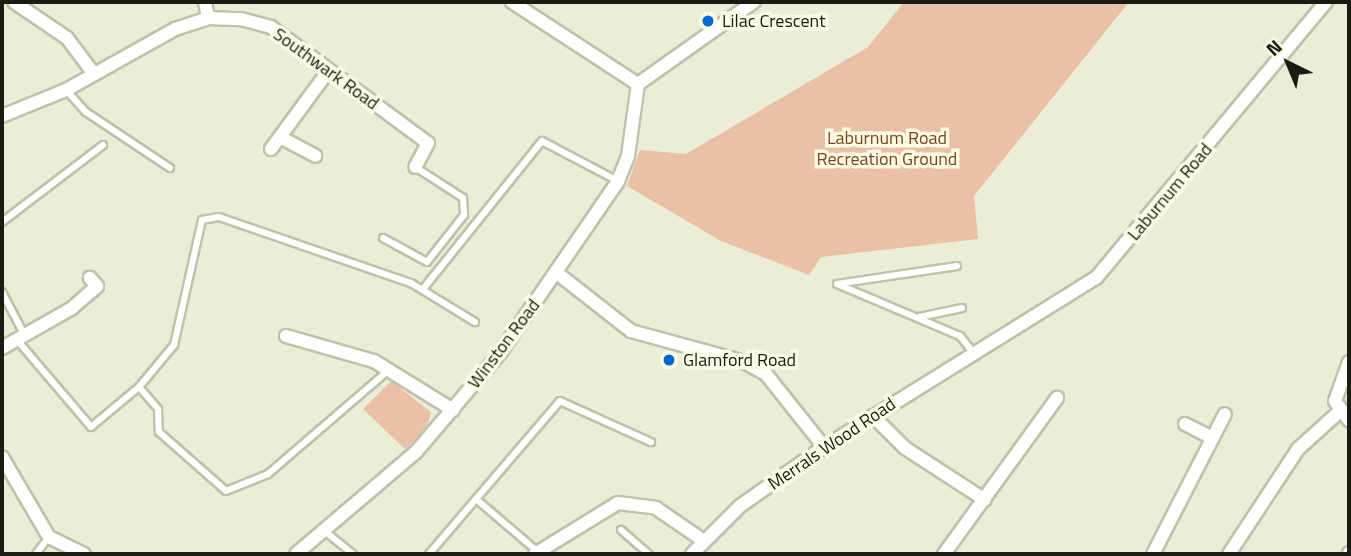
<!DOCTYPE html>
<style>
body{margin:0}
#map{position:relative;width:1351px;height:556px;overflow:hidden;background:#ebeed6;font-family:"Titillium Web",sans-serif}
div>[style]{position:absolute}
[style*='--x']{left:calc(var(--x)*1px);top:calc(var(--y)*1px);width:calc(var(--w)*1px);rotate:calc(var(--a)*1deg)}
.green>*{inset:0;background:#eac0a6}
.roads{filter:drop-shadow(2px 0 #c0c2ac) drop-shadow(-2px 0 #c0c2ac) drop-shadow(0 2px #c0c2ac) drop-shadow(0 -2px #c0c2ac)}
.service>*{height:6px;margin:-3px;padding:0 3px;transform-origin:3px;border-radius:3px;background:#fff}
.minor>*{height:12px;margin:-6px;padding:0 6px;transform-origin:6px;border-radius:6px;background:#fff}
.dots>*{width:19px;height:19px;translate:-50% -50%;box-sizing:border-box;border:4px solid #f9fbe4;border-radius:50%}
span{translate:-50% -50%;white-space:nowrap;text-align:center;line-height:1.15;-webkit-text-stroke:7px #f9fbe4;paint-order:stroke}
.poi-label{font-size:18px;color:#1a1b13}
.left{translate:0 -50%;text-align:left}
.street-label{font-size:18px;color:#1a1b13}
.park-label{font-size:18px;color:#7c441d}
.frame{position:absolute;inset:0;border:4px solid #1a1b13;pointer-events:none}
.north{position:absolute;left:1253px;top:28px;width:70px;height:70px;-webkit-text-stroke:5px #f9fbe4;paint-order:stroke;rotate:317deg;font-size:19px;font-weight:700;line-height:28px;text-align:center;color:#1a1b13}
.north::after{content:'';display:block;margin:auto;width:24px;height:32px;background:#1a1b13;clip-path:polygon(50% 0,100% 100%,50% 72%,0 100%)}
</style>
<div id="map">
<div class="green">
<div style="clip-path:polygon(904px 2px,1129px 2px,974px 196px,978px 239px,821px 257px,809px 275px,721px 241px,627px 186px,640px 150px,686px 154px,868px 47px)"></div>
<div style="clip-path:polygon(391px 381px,431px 412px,426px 430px,405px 449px,363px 409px)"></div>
</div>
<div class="roads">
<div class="service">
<div style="--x:66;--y:90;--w:30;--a:48"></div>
<div style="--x:86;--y:112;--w:101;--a:33.7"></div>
<div style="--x:2;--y:222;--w:127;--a:-37.3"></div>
<div style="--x:383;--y:238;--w:50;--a:28.6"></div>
<div style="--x:427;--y:262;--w:60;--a:-51.8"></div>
<div style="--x:464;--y:215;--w:17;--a:-93"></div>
<div style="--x:463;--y:198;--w:57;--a:-147.1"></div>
<div style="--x:957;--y:266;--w:121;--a:171.5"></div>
<div style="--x:837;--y:284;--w:134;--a:22.9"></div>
<div style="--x:960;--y:336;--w:19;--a:51"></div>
<div style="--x:423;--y:289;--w:190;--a:-51.2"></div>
<div style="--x:542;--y:141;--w:86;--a:27.8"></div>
<div style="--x:2;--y:292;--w:47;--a:62.4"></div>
<div style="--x:919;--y:317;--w:44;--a:-11.8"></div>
<div style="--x:17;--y:340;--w:114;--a:49.6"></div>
<div style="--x:91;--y:427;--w:62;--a:-39.8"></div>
<div style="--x:139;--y:387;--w:29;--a:49"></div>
<div style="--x:158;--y:409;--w:23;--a:88"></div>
<div style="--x:159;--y:432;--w:89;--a:41.4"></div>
<div style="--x:226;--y:491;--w:45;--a:-22"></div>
<div style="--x:268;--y:474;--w:161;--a:-40.7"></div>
<div style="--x:139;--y:387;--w:55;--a:-50.2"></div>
<div style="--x:174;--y:345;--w:128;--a:-77.4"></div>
<div style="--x:202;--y:220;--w:17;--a:-10"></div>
<div style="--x:219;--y:217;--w:203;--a:19"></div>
<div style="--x:411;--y:283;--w:75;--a:31.4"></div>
<div style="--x:476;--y:499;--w:129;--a:-49.4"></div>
<div style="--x:560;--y:401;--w:100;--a:24.3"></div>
<div style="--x:621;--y:530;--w:37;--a:41"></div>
<div style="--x:327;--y:533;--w:33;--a:39"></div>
<div style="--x:36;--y:554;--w:21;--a:-53"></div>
<div style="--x:429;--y:554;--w:72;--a:-49.5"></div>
<div style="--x:476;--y:499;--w:82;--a:40.5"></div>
</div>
<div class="minor">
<div style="--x:14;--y:2;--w:64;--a:34.2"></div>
<div style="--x:67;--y:38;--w:45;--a:53.1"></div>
<div style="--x:205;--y:2;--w:16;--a:79"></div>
<div style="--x:512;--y:2;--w:150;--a:33.1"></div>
<div style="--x:638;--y:84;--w:142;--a:-35.3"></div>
<div style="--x:2;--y:116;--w:69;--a:-22.1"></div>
<div style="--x:66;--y:90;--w:125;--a:-29.2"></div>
<div style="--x:175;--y:29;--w:35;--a:-18"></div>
<div style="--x:208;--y:18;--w:33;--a:2"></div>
<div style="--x:241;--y:19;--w:31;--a:15"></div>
<div style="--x:271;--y:27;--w:195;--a:36.5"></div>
<div style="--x:428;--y:143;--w:27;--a:118"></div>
<div style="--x:280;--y:137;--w:40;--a:28"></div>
<div style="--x:271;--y:149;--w:98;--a:-53.7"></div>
<div style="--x:557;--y:273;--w:94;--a:38.1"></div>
<div style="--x:631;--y:331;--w:117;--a:15.3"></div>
<div style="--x:744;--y:362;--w:25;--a:29"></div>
<div style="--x:766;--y:374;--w:93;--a:51.5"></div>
<div style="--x:286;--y:336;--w:91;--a:15.9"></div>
<div style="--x:374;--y:361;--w:93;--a:31.8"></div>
<div style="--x:2;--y:348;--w:81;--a:-29.7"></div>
<div style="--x:72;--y:308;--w:33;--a:-41"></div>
<div style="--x:97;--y:286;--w:11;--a:-131"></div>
<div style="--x:1349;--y:362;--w:41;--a:109.7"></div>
<div style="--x:1335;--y:401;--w:24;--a:54"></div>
<div style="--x:873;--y:416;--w:45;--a:45"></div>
<div style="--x:905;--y:448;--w:95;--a:33"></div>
<div style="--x:1185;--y:424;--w:31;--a:27"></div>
<div style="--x:2;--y:457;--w:93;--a:59.6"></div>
<div style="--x:49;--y:537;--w:39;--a:26"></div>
<div style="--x:296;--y:554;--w:157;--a:-40.4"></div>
<div style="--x:416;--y:452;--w:130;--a:-49.7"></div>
<div style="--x:500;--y:353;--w:209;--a:-55.5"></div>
<div style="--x:618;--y:181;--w:27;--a:-68"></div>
<div style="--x:628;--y:156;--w:73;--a:-82.1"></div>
<div style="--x:535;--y:554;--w:97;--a:-31.6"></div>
<div style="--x:618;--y:503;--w:38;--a:7"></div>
<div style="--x:656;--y:508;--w:58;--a:34.5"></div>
<div style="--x:692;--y:554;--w:68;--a:-45"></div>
<div style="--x:740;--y:506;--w:103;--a:-35.1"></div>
<div style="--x:824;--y:447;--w:320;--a:-31.9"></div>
<div style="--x:1096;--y:278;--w:359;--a:-50.2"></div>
<div style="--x:944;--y:554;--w:193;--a:-54.1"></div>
<div style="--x:1153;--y:554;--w:157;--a:-62.8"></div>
<div style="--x:1229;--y:554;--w:126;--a:-56.7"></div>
<div style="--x:1298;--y:449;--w:57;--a:-42.1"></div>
<div style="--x:1349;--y:554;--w:1;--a:-90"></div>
</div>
</div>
<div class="dots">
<div style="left:708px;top:21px;background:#0767d0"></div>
<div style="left:669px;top:360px;background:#0767d0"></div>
</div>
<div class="poi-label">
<span class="left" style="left:722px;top:21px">Lilac Crescent</span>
<span class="left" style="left:683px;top:360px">Glamford Road</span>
</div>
<div class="street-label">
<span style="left:326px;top:69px;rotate:36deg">Southwark Road</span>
<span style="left:1170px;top:192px;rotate:-50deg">Laburnum Road</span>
<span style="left:504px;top:344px;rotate:-53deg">Winston Road</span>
<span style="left:832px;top:444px;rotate:-34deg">Merrals Wood Road</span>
</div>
<div class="park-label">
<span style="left:887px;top:149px">Laburnum Road<br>Recreation Ground</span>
</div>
<div class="frame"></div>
<div class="north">N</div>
</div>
